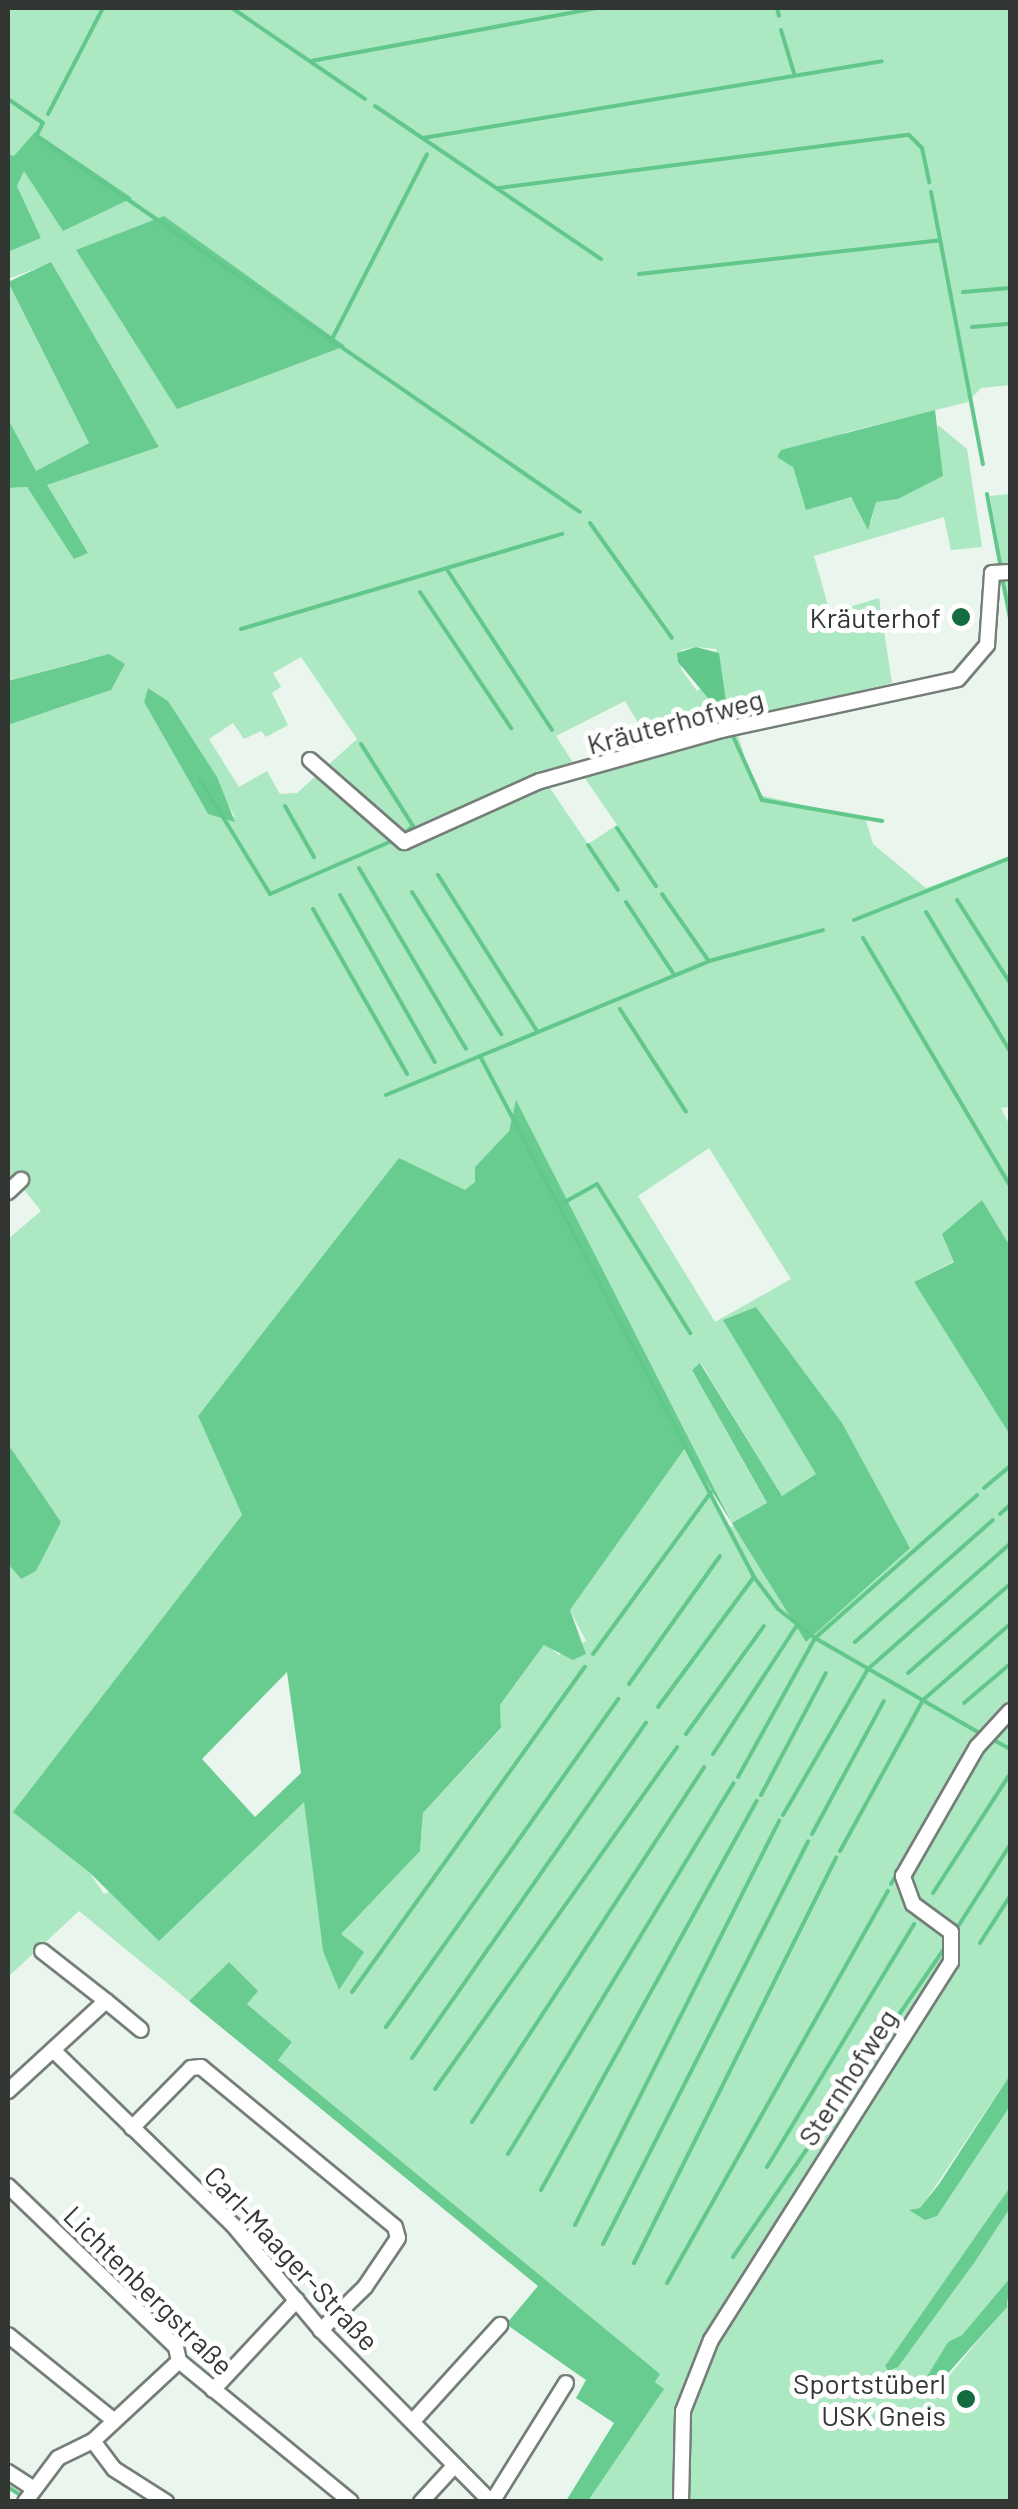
<!DOCTYPE html>
<meta charset="utf-8">
<style>
body{margin:0}
#map{position:relative;width:1018px;height:2509px;overflow:hidden;background:#eaf5ee;font-family:Barlow,sans-serif}
div>[style]{position:absolute}
[style*='--x']{left:calc(var(--x)*1px);top:calc(var(--y)*1px);width:calc(var(--w)*1px);rotate:calc(var(--a)*1deg)}
.green>*{inset:0;background:#ace8c1}
.forest>*{inset:0;background:#68cc90}
.water>*{inset:0;background:#62c78b}
.stream>*{height:4px;margin:-2px;padding:0 2px;transform-origin:2px;border-radius:2px;background:#62c78b}
.roads{filter:drop-shadow(2px 0 #757e78) drop-shadow(-2px 0 #757e78) drop-shadow(0 2px #757e78) drop-shadow(0 -2px #757e78)}
.minor>*{height:14px;margin:-7px;padding:0 7px;transform-origin:7px;border-radius:7px;background:#fff}
.dots>*{width:28px;height:28px;translate:-50% -50%;box-sizing:border-box;border:5px solid #fff;border-radius:50%}
span{translate:-50% -50%;white-space:nowrap;text-align:center;line-height:1.15;-webkit-text-stroke:10px #fff;paint-order:stroke}
.poi-label{font-size:28px;color:#333734}
.right{translate:-100% -50%;text-align:right}
.street-label{font-size:28px;color:#333734}
.frame{position:absolute;inset:0;border:10px solid #333734;pointer-events:none}
</style>
<div id="map">
<div class="green">
<div style="clip-path:polygon(evenodd,8px 8px,1010px 8px,1010px 385px,981px 388px,968px 402px,844px 433px,793px 467px,806px 509px,850px 497px,871px 522px,876px 501px,898px 499px,943px 476px,936px 459px,938px 425px,967px 449px,982px 547px,951px 550px,944px 517px,814px 556px,830px 613px,879px 598px,892px 683px,734px 722px,756px 794px,866px 820px,873px 844px,926px 888px,1010px 858px,1010px 1107px,1001px 1108px,1010px 1126px,1010px 1246px,982px 1200px,954px 1261px,914px 1282px,1010px 1435px,1010px 2075px,920px 2209px,925px 2220px,1010px 2106px,1010px 2187px,885px 2366px,888px 2371px,898px 2366px,1010px 2208px,1010px 2278px,962px 2335px,948px 2342px,924px 2381px,934px 2394px,1010px 2302px,1010px 2501px,588px 2501px,663px 2389px,655px 2382px,659px 2374px,277px 2060px,292px 2042px,247px 2004px,229px 1962px,189px 2001px,79px 1911px,8px 1977px,8px 1564px,21px 1579px,61px 1522px,8px 1444px,8px 1239px,41px 1211px,21px 1186px,8px 1191px,8px 725px,111px 690px,88px 659px,8px 681px,8px 488px,27px 487px,75px 559px,87px 552px,46px 485px,159px 447px,51px 263px,8px 279px,8px 252px,41px 238px,17px 186px,24px 170px,131px 198px,8px 154px,8px 8px,696px 647px,716px 649px,722px 673px,697px 691px,681px 669px,681px 650px,696px 647px,8px 8px,301px 657px,357px 739px,297px 793px,280px 794px,267px 771px,239px 787px,209px 739px,233px 723px,244px 739px,261px 731px,266px 737px,288px 725px,272px 693px,281px 687px,273px 673px,301px 657px,8px 8px,148px 688px,168px 701px,235px 817px,208px 814px,144px 702px,148px 688px,8px 8px,625px 701px,656px 753px,582px 774px,617px 825px,588px 844px,543px 778px,577px 769px,556px 736px,625px 701px,8px 8px,516px 1101px,733px 1524px,767px 1504px,692px 1370px,701px 1363px,782px 1496px,817px 1474px,724px 1320px,910px 1547px,729px 1526px,685px 1447px,570px 1610px,586px 1641px,559px 1655px,545px 1644px,500px 1705px,501px 1729px,423px 1813px,420px 1851px,323px 1951px,304px 1801px,104px 1894px,90px 1873px,14px 1812px,242px 1515px,198px 1416px,399px 1159px,465px 1190px,475px 1183px,475px 1167px,509px 1131px,516px 1101px,8px 8px,709px 1148px,791px 1279px,715px 1322px,638px 1196px,709px 1148px)"></div>
<div style="clip-path:polygon(8px 282px,89px 443px,36px 471px,8px 419px)"></div>
<div style="clip-path:polygon(1010px 494px,1010px 610px,990px 496px)"></div>
</div>
<div class="forest">
<div style="clip-path:polygon(35px 132px,132px 198px,63px 231px,24px 171px,17px 186px,41px 238px,8px 252px,8px 154px,14px 156px)"></div>
<div style="clip-path:polygon(164px 216px,345px 346px,177px 409px,76px 250px)"></div>
<div style="clip-path:polygon(51px 262px,159px 447px,47px 485px,88px 553px,74px 559px,27px 487px,8px 488px,8px 419px,36px 471px,89px 443px,8px 282px)"></div>
<div style="clip-path:polygon(935px 410px,943px 476px,898px 499px,876px 502px,868px 530px,851px 497px,806px 510px,793px 467px,777px 457px,781px 450px)"></div>
<div style="clip-path:polygon(109px 654px,125px 664px,111px 690px,8px 725px,8px 681px)"></div>
<div style="clip-path:polygon(148px 688px,168px 701px,217px 777px,235px 822px,208px 814px,144px 702px)"></div>
<div style="clip-path:polygon(evenodd,516px 1100px,732px 1523px,767px 1503px,692px 1370px,700px 1363px,782px 1496px,816px 1474px,723px 1320px,756px 1307px,842px 1423px,910px 1548px,806px 1642px,685px 1448px,570px 1610px,586px 1654px,573px 1660px,544px 1645px,500px 1705px,501px 1728px,423px 1813px,420px 1851px,341px 1934px,364px 1952px,339px 1990px,323px 1951px,304px 1802px,159px 1941px,90px 1873px,13px 1812px,242px 1515px,198px 1416px,399px 1158px,465px 1190px,475px 1182px,475px 1167px,509px 1131px,516px 1100px,287px 1672px,301px 1773px,255px 1817px,202px 1759px,287px 1672px)"></div>
<div style="clip-path:polygon(982px 1200px,1010px 1246px,1010px 1435px,914px 1282px,954px 1262px,942px 1234px)"></div>
<div style="clip-path:polygon(8px 1444px,61px 1522px,36px 1571px,21px 1579px,8px 1564px)"></div>
<div style="clip-path:polygon(229px 1962px,258px 1991px,247px 2004px,292px 2042px,278px 2060px,660px 2374px,655px 2382px,664px 2389px,588px 2501px,566px 2501px,614px 2423px,576px 2398px,586px 2380px,506px 2324px,538px 2286px,189px 2001px)"></div>
<div style="clip-path:polygon(1010px 2075px,1010px 2106px,937px 2216px,925px 2220px,909px 2210px,920px 2208px,939px 2184px)"></div>
<div style="clip-path:polygon(1010px 2187px,1010px 2208px,974px 2263px,898px 2367px,888px 2371px,885px 2366px)"></div>
<div style="clip-path:polygon(1010px 2278px,1007px 2307px,926px 2398px,924px 2381px,948px 2342px,962px 2335px)"></div>
</div>
<div class="water">
<div style="clip-path:polygon(696px 647px,719px 653px,726px 701px,718px 710px,678px 662px,677px 653px)"></div>
</div>
<div class="stream">
<div style="--x:232;--y:8;--w:161;--a:34.4"></div>
<div style="--x:777;--y:8;--w:8;--a:76"></div>
<div style="--x:781;--y:30;--w:45;--a:73.2"></div>
<div style="--x:311;--y:61;--w:292;--a:-10.5"></div>
<div style="--x:8;--y:99;--w:42;--a:34.4"></div>
<div style="--x:43;--y:123;--w:15;--a:118"></div>
<div style="--x:36;--y:136;--w:661;--a:34.65"></div>
<div style="--x:375;--y:106;--w:273;--a:34.1"></div>
<div style="--x:48;--y:114;--w:119;--a:-62.6"></div>
<div style="--x:423;--y:138;--w:465;--a:-9.5"></div>
<div style="--x:499;--y:188;--w:413;--a:-7.4"></div>
<div style="--x:909;--y:135;--w:18;--a:45"></div>
<div style="--x:922;--y:148;--w:35;--a:78"></div>
<div style="--x:931;--y:192;--w:277;--a:79.2"></div>
<div style="--x:639;--y:274;--w:303;--a:-6.4"></div>
<div style="--x:963;--y:292;--w:47;--a:-4.9"></div>
<div style="--x:972;--y:327;--w:38;--a:-5"></div>
<div style="--x:331;--y:341;--w:210;--a:-62.8"></div>
<div style="--x:987;--y:494;--w:75;--a:79.3"></div>
<div style="--x:590;--y:523;--w:141;--a:54.5"></div>
<div style="--x:448;--y:571;--w:190;--a:56.8"></div>
<div style="--x:1003;--y:582;--w:37;--a:79"></div>
<div style="--x:420;--y:592;--w:164;--a:56.2"></div>
<div style="--x:241;--y:629;--w:335;--a:-16.5"></div>
<div style="--x:718;--y:710;--w:13;--a:61"></div>
<div style="--x:732;--y:734;--w:72;--a:65.6"></div>
<div style="--x:762;--y:800;--w:122;--a:9.9"></div>
<div style="--x:361;--y:744;--w:97;--a:57.6"></div>
<div style="--x:413;--y:826;--w:11;--a:139"></div>
<div style="--x:199;--y:778;--w:136;--a:58.5"></div>
<div style="--x:270;--y:894;--w:133;--a:-23.5"></div>
<div style="--x:285;--y:806;--w:59;--a:60.4"></div>
<div style="--x:617;--y:828;--w:70;--a:56.1"></div>
<div style="--x:588;--y:845;--w:54;--a:56.3"></div>
<div style="--x:359;--y:868;--w:210;--a:59.4"></div>
<div style="--x:438;--y:875;--w:185;--a:57.6"></div>
<div style="--x:412;--y:892;--w:168;--a:57.9"></div>
<div style="--x:662;--y:894;--w:80;--a:55.1"></div>
<div style="--x:340;--y:895;--w:192;--a:60.4"></div>
<div style="--x:957;--y:900;--w:98;--a:57.4"></div>
<div style="--x:626;--y:902;--w:85;--a:56.5"></div>
<div style="--x:313;--y:909;--w:190;--a:60.3"></div>
<div style="--x:926;--y:912;--w:162;--a:58.9"></div>
<div style="--x:854;--y:920;--w:168;--a:-21.7"></div>
<div style="--x:863;--y:938;--w:288;--a:59.3"></div>
<div style="--x:620;--y:1009;--w:122;--a:57.3"></div>
<div style="--x:480;--y:1056;--w:589;--a:62.26"></div>
<div style="--x:754;--y:1577;--w:40;--a:53"></div>
<div style="--x:778;--y:1609;--w:47;--a:38.1"></div>
<div style="--x:815;--y:1638;--w:188;--a:30"></div>
<div style="--x:386;--y:1095;--w:350;--a:-22.5"></div>
<div style="--x:709;--y:961;--w:118;--a:-15.2"></div>
<div style="--x:563;--y:1203;--w:39;--a:-29"></div>
<div style="--x:597;--y:1184;--w:176;--a:58"></div>
<div style="--x:984;--y:1488;--w:34;--a:-40"></div>
<div style="--x:1000;--y:1514;--w:13;--a:-42"></div>
<div style="--x:855;--y:1642;--w:184;--a:-41.5"></div>
<div style="--x:593;--y:1654;--w:200;--a:-53.9"></div>
<div style="--x:908;--y:1673;--w:135;--a:-41.1"></div>
<div style="--x:629;--y:1684;--w:157;--a:-54.6"></div>
<div style="--x:964;--y:1703;--w:60;--a:-40.3"></div>
<div style="--x:658;--y:1707;--w:160;--a:-53.6"></div>
<div style="--x:686;--y:1734;--w:133;--a:-54.2"></div>
<div style="--x:992;--y:1739;--w:21;--a:29"></div>
<div style="--x:971;--y:1745;--w:58;--a:-47.8"></div>
<div style="--x:713;--y:1754;--w:154;--a:-56.9"></div>
<div style="--x:738;--y:1777;--w:159;--a:-61"></div>
<div style="--x:815;--y:1638;--w:216;--a:-41.4"></div>
<div style="--x:761;--y:1795;--w:138;--a:-62"></div>
<div style="--x:783;--y:1815;--w:169;--a:-59.8"></div>
<div style="--x:868;--y:1669;--w:189;--a:-41.4"></div>
<div style="--x:812;--y:1834;--w:151;--a:-61.6"></div>
<div style="--x:840;--y:1851;--w:172;--a:-61.2"></div>
<div style="--x:923;--y:1700;--w:116;--a:-41.1"></div>
<div style="--x:891;--y:1884;--w:130;--a:-60.1"></div>
<div style="--x:933;--y:1893;--w:142;--a:-57.1"></div>
<div style="--x:959;--y:1925;--w:95;--a:-57.5"></div>
<div style="--x:980;--y:1943;--w:56;--a:-57.4"></div>
<div style="--x:352;--y:1992;--w:400;--a:-54.4"></div>
<div style="--x:386;--y:2027;--w:402;--a:-54.7"></div>
<div style="--x:412;--y:2058;--w:409;--a:-55.1"></div>
<div style="--x:435;--y:2089;--w:419;--a:-54.7"></div>
<div style="--x:472;--y:2122;--w:424;--a:-56.8"></div>
<div style="--x:508;--y:2154;--w:434;--a:-58.7"></div>
<div style="--x:767;--y:2167;--w:284;--a:-58.8"></div>
<div style="--x:541;--y:2190;--w:445;--a:-61"></div>
<div style="--x:575;--y:2225;--w:453;--a:-63.2"></div>
<div style="--x:603;--y:2244;--w:452;--a:-63"></div>
<div style="--x:733;--y:2257;--w:376;--a:-55.6"></div>
<div style="--x:634;--y:2263;--w:453;--a:-63.5"></div>
<div style="--x:667;--y:2283;--w:450;--a:-60.6"></div>
<div style="--x:8;--y:2487;--w:20;--a:33"></div>
</div>
<div class="roads">
<div class="minor">
<div style="--x:310;--y:760;--w:125;--a:41.1"></div>
<div style="--x:404;--y:842;--w:149;--a:-24.2"></div>
<div style="--x:540;--y:781;--w:189;--a:-15.7"></div>
<div style="--x:722;--y:730;--w:241;--a:-12.2"></div>
<div style="--x:958;--y:679;--w:45;--a:-49.5"></div>
<div style="--x:987;--y:645;--w:72;--a:-86"></div>
<div style="--x:992;--y:573;--w:18;--a:-3"></div>
<div style="--x:8;--y:1192;--w:18;--a:-43"></div>
<div style="--x:106;--y:2001;--w:45;--a:39.6"></div>
<div style="--x:53;--y:2050;--w:251;--a:44.2"></div>
<div style="--x:233;--y:2225;--w:137;--a:50"></div>
<div style="--x:321;--y:2330;--w:242;--a:45.3"></div>
<div style="--x:8;--y:2091;--w:133;--a:-42.6"></div>
<div style="--x:106;--y:2001;--w:81;--a:-142"></div>
<div style="--x:132;--y:2128;--w:84;--a:-45.5"></div>
<div style="--x:191;--y:2068;--w:10;--a:-6"></div>
<div style="--x:201;--y:2067;--w:251;--a:39.5"></div>
<div style="--x:395;--y:2227;--w:11;--a:75"></div>
<div style="--x:398;--y:2238;--w:59;--a:124"></div>
<div style="--x:365;--y:2287;--w:62;--a:135.7"></div>
<div style="--x:8;--y:2186;--w:233;--a:43.8"></div>
<div style="--x:176;--y:2347;--w:14;--a:78"></div>
<div style="--x:179;--y:2361;--w:222;--a:39.3"></div>
<div style="--x:8;--y:2335;--w:134;--a:38.9"></div>
<div style="--x:213;--y:2390;--w:123;--a:-47"></div>
<div style="--x:413;--y:2421;--w:130;--a:-47.8"></div>
<div style="--x:93;--y:2441;--w:35;--a:53"></div>
<div style="--x:114;--y:2469;--w:62;--a:32.4"></div>
<div style="--x:8;--y:2472;--w:31;--a:33"></div>
<div style="--x:25;--y:2502;--w:55;--a:-53.1"></div>
<div style="--x:58;--y:2458;--w:39;--a:-26"></div>
<div style="--x:93;--y:2441;--w:117;--a:-42.9"></div>
<div style="--x:421;--y:2502;--w:50;--a:-47.4"></div>
<div style="--x:492;--y:2502;--w:140;--a:-58.1"></div>
<div style="--x:681;--y:2502;--w:91;--a:-88.7"></div>
<div style="--x:683;--y:2411;--w:76;--a:-68.5"></div>
<div style="--x:711;--y:2340;--w:448;--a:-57.6"></div>
<div style="--x:951;--y:1962;--w:30;--a:-90"></div>
<div style="--x:951;--y:1932;--w:47;--a:-143.6"></div>
<div style="--x:913;--y:1904;--w:30;--a:-110"></div>
<div style="--x:903;--y:1876;--w:149;--a:-60.2"></div>
<div style="--x:977;--y:1747;--w:49;--a:-47.5"></div>
</div>
</div>
<div class="dots">
<div style="left:961px;top:617px;background:#126c40"></div>
<div style="left:966px;top:2399px;background:#126c40"></div>
</div>
<div class="poi-label">
<span class="right" style="left:941px;top:617px">Kräuterhof</span>
<span class="right" style="left:946px;top:2399px">Sportstüberl<br>USK Gneis</span>
</div>
<div class="street-label">
<span style="left:675px;top:721px;rotate:-15deg">Kräuterhofweg</span>
<span style="left:847px;top:2077px;rotate:-57deg">Sternhofweg</span>
<span style="left:292px;top:2258px;rotate:47deg">Carl-Maager-Straße</span>
<span style="left:149px;top:2290px;rotate:45deg">Lichtenbergstraße</span>
</div>
<div class="frame"></div>
</div>
